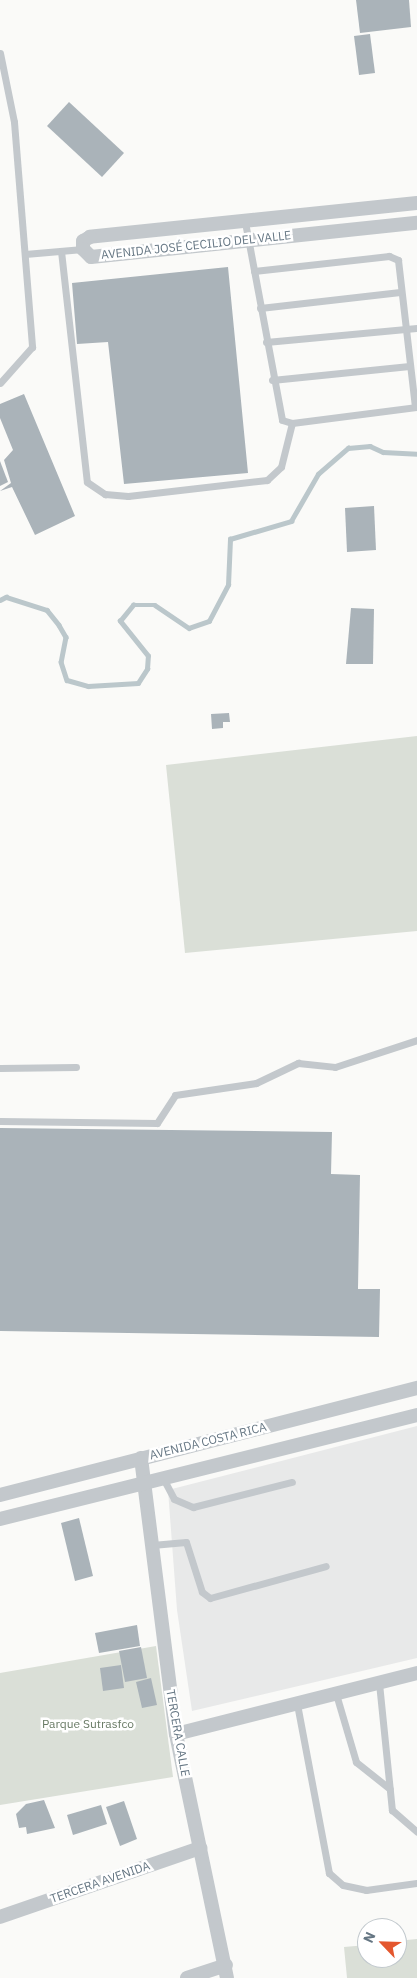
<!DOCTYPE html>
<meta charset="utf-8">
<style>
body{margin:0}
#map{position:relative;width:417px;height:1978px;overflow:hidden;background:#fafaf8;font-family:"IBM Plex Sans",sans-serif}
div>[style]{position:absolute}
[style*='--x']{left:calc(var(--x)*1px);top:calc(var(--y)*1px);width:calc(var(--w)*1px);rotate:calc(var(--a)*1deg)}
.built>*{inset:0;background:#e8e9e9}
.green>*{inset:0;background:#dadfd7}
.stream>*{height:4.5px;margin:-2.25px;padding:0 2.25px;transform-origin:2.25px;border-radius:2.25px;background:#bbc7cb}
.building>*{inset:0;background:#aab3b9}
.lane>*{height:7px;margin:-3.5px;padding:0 3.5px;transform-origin:3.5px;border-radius:3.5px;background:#c3c8cc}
.street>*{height:14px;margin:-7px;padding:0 7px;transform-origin:7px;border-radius:7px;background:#c3c8cc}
span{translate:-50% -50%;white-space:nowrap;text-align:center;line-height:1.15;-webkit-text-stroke:5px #fff;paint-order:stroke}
.street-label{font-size:12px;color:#657683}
.park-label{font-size:12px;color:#687a64}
.north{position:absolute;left:357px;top:1918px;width:50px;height:50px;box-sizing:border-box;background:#fff;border:1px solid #c1c8cd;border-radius:50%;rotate:294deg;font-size:14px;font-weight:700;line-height:20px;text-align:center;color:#657683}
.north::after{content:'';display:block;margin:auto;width:18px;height:22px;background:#e4572e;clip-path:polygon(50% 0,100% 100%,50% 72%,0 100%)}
</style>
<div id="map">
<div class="built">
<div style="clip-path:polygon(417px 1426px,417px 1658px,192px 1711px,177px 1610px,168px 1490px)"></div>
</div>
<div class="green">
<div style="clip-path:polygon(417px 736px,417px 931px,185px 953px,166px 765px)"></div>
<div style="clip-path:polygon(156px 1646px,173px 1777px,0 1805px,0 1673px)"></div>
<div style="clip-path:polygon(417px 1939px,417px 1978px,347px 1978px,344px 1947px,367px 1945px,367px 1958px,397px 1958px,397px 1941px)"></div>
</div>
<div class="stream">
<div style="--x:0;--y:600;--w:7;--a:-27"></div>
<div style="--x:6;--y:597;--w:43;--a:17.6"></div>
<div style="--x:47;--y:610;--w:19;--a:51"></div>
<div style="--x:59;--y:625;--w:14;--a:60"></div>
<div style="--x:66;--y:637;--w:25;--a:101"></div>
<div style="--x:61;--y:662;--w:19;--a:72"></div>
<div style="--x:67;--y:680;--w:22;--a:16"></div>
<div style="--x:88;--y:686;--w:50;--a:-3.4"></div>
<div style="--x:138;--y:683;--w:17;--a:-57"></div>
<div style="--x:147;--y:669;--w:13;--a:-86"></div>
<div style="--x:148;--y:656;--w:45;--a:-128.7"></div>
<div style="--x:120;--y:621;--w:21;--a:-51"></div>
<div style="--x:133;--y:605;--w:22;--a:0"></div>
<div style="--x:155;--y:605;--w:41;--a:34.1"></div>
<div style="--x:189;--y:628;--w:21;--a:-19"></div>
<div style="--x:209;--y:621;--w:41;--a:-62.2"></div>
<div style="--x:228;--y:585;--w:46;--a:-87.5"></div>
<div style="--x:230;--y:539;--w:64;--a:-16.4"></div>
<div style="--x:291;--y:521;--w:54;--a:-60.1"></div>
<div style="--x:318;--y:474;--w:40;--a:-41"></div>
<div style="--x:348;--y:448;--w:22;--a:-5"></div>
<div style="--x:370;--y:446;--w:14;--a:25"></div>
<div style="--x:383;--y:452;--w:34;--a:3"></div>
</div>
<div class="building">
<div style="clip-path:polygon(356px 0,409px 0,411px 27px,360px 33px)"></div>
<div style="clip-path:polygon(370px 34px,375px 73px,359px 75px,354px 36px)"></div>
<div style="clip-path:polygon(69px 102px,124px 153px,102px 177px,47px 126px)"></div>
<div style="clip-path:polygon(228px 267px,248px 473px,124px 484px,108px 342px,77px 344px,72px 283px)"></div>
<div style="clip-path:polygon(24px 394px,75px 516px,35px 535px,12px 487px,0 491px,11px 483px,4px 460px,13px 450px,0 418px,0 404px)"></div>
<div style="clip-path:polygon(0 461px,8px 482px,0 486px)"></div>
<div style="clip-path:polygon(374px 506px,376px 550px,347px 552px,345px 508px)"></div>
<div style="clip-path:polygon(351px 608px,374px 609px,373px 664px,346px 664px)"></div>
<div style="clip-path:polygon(229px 713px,230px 722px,223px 722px,223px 728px,212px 729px,211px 714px)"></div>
<div style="clip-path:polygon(0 1128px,332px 1132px,331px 1174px,360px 1175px,358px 1289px,380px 1289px,379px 1337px,0 1331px)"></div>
<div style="clip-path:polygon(79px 1518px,93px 1576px,75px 1581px,61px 1523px)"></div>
<div style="clip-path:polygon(137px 1625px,140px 1646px,99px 1653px,95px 1633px)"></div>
<div style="clip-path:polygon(141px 1647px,147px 1678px,125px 1682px,119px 1651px)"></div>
<div style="clip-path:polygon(121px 1665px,124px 1688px,103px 1691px,100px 1668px)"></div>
<div style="clip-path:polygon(151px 1678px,157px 1705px,142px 1708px,136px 1682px)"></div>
<div style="clip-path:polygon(44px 1800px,55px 1828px,27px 1834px,26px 1827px,19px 1828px,16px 1814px,26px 1804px)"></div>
<div style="clip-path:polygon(124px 1801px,137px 1839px,120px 1846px,106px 1807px)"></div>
<div style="clip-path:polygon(101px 1805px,107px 1824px,73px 1835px,67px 1815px)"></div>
</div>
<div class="lane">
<div style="--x:0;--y:53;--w:70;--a:78.5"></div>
<div style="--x:14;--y:122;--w:226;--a:85.4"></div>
<div style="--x:32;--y:347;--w:48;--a:131.6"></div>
<div style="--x:245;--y:222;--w:201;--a:79.4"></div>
<div style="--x:282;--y:420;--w:10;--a:17"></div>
<div style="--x:292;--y:423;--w:126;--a:-7.3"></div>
<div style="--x:61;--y:251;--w:232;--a:83.6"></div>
<div style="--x:87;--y:482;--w:22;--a:34"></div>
<div style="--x:105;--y:494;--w:23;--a:5"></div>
<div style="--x:128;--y:496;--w:140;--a:-6.6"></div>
<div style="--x:267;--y:480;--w:19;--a:-43"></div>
<div style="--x:281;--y:467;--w:45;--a:-76"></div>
<div style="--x:25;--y:254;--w:58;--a:-4.9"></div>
<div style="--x:254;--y:271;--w:136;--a:-6.3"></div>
<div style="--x:389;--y:256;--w:10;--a:24"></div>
<div style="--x:398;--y:260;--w:148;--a:83.4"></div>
<div style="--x:260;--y:308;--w:141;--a:-6.5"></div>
<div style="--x:266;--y:342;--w:152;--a:-5.3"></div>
<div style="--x:272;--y:380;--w:138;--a:-5.8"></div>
<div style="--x:0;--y:1068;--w:76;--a:-0.8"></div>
<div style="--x:0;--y:1121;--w:157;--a:0.7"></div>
<div style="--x:157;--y:1123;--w:33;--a:-57"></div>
<div style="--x:175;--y:1095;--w:82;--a:-8.4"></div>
<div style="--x:256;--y:1083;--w:47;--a:-25.5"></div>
<div style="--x:298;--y:1063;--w:37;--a:6"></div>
<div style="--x:335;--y:1067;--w:86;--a:-18.2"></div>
<div style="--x:164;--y:1480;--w:21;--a:62"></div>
<div style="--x:174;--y:1499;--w:21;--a:23"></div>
<div style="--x:193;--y:1507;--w:102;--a:-14.2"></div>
<div style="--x:152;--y:1545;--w:34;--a:-5"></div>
<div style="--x:186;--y:1542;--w:52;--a:72.3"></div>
<div style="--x:202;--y:1592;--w:10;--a:37"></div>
<div style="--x:210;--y:1598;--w:120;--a:-15.4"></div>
<div style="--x:379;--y:1683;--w:128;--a:84.2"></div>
<div style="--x:392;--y:1810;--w:33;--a:41"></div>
<div style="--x:336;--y:1694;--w:71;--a:73.6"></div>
<div style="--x:356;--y:1762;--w:43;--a:38.5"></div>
<div style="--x:297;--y:1704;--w:172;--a:79.3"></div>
<div style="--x:329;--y:1873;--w:18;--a:41"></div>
<div style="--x:343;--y:1885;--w:24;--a:12"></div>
<div style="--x:366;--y:1890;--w:51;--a:-7.8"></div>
</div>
<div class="street">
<div style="--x:417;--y:203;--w:329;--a:174.1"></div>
<div style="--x:90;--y:237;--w:8;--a:150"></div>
<div style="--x:83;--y:241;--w:8;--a:90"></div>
<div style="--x:83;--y:249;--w:11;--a:45"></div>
<div style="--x:91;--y:257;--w:328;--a:-6"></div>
<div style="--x:141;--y:1458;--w:278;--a:82.8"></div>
<div style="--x:176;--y:1734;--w:249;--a:78.2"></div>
<div style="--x:0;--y:1495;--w:431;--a:-14.4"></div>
<div style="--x:0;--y:1519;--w:430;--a:-14"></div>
<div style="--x:176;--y:1734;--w:249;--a:-14.2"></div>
<div style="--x:0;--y:1917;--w:212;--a:-19"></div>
<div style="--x:187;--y:1978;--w:41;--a:-18.4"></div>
</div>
<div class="street-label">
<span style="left:196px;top:245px;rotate:-6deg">AVENIDA JOSÉ CECILIO DEL VALLE</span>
<span style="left:208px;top:1441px;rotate:-14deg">AVENIDA COSTA RICA</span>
<span style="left:178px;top:1733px;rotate:80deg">TERCERA CALLE</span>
<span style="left:100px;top:1882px;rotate:-19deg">TERCERA AVENIDA</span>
</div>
<div class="park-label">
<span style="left:88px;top:1724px">Parque Sutrasfco</span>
</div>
<div class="north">N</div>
</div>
